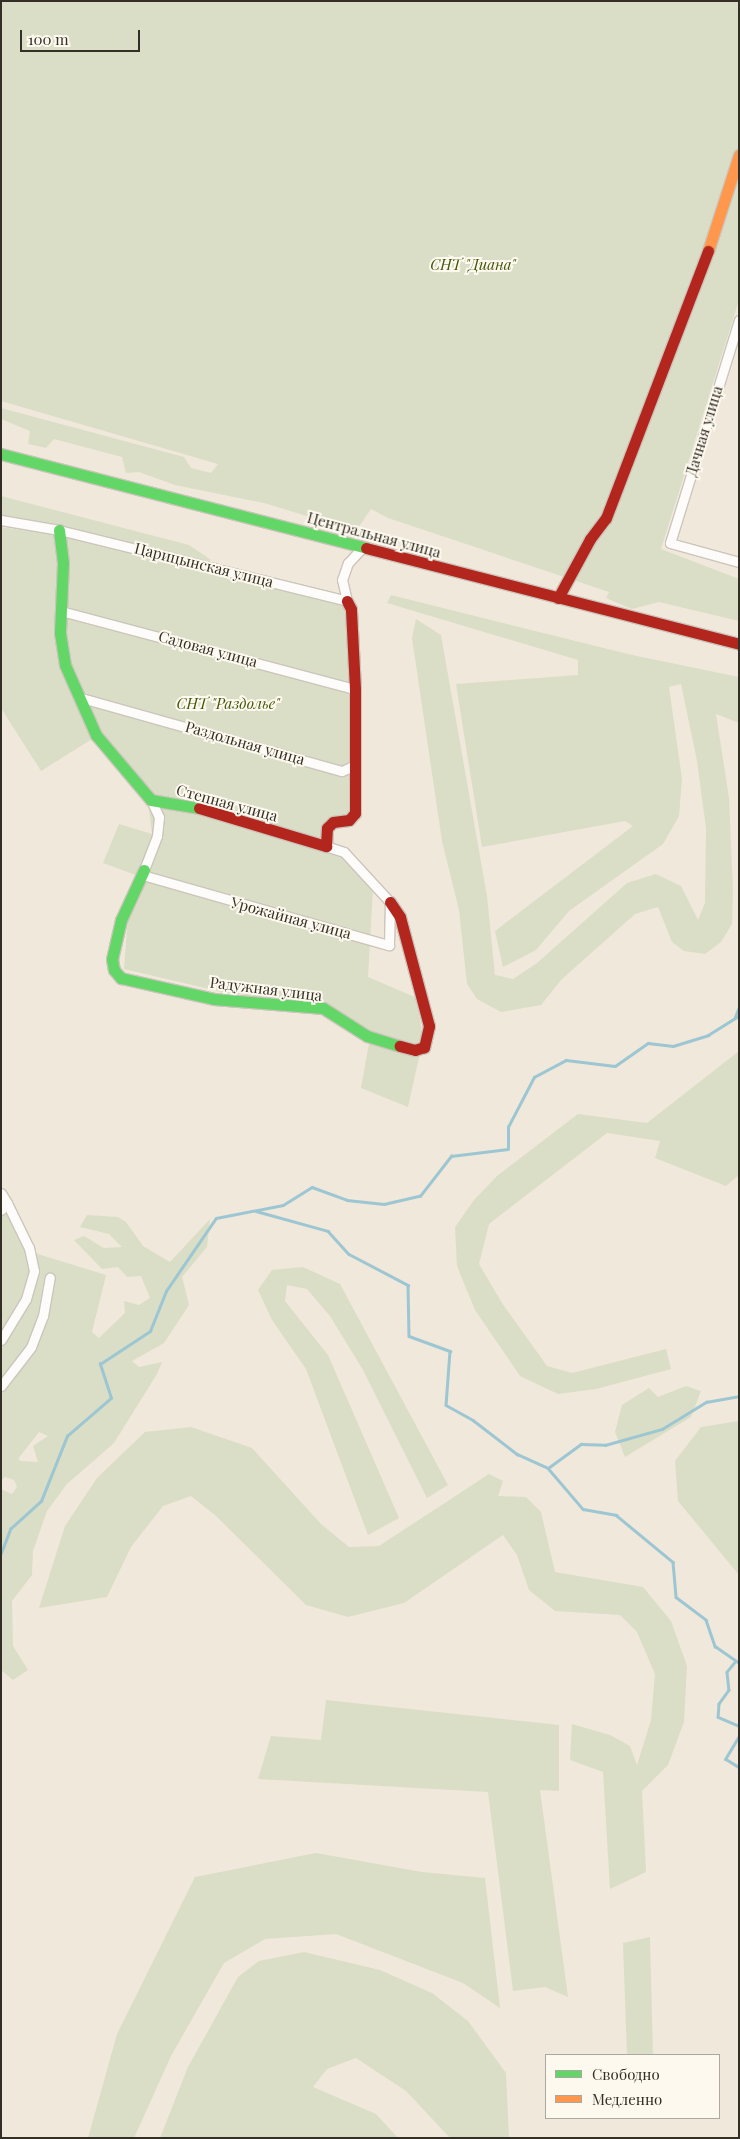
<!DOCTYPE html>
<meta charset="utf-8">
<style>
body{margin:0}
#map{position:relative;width:740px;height:2139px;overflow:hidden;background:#f0e8db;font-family:"Playfair Display",serif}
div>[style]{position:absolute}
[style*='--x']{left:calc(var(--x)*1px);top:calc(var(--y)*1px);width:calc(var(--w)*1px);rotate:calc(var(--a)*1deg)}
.green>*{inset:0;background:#dadec6}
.stream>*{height:2.5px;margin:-1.25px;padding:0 1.25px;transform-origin:1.25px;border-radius:1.25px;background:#9dc6d3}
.roads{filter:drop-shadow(1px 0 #ccc5bb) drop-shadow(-1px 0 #ccc5bb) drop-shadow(0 1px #ccc5bb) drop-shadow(0 -1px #ccc5bb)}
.street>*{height:9px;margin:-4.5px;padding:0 4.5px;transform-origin:4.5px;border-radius:4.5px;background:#fdfcfa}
.fast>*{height:11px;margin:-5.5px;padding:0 5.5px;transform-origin:5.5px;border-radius:5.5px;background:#63d668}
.slow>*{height:11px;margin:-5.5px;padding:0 5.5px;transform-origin:5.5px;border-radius:5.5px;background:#ff974d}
.jam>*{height:11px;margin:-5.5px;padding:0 5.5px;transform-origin:5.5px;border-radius:5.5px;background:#b3261e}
span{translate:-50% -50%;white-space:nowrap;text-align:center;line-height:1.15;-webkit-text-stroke:4px #fef9ef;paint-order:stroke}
.park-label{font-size:15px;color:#415708;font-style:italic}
.street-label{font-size:15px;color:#332e26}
.frame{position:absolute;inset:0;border:2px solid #332e26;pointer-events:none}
.legend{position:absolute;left:545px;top:2054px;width:175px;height:65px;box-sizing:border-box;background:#fef9ef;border:1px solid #ada89f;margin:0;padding:6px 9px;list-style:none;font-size:15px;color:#332e26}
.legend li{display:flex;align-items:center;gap:10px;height:25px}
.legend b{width:25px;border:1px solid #ada89f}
.scale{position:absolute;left:20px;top:30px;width:120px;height:22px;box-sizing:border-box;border:2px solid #332e26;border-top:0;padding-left:6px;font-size:15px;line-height:18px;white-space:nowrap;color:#332e26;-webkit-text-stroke:4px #fef9ef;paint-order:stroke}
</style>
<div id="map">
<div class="green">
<div style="clip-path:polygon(1px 1px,739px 1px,739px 300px,661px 549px,739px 579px,739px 621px,659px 602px,632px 609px,606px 598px,609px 592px,388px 518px,371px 509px,356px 531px,264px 503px,175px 485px,139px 472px,126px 473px,122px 457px,54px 439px,46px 448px,28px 444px,30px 431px,1px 419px,1px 408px,184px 457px,191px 468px,211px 473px,218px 464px,1px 401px)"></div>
<div style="clip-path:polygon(1px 496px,189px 545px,211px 560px,202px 564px,1px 518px)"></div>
<div style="clip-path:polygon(1px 527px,69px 537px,351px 608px,351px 816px,326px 820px,325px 849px,347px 857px,359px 876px,373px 888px,368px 977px,417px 998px,423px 1040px,408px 1107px,361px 1088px,371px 1032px,310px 1003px,222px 992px,124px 969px,128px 917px,144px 878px,103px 863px,119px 824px,152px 834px,148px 801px,92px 739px,41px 771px,1px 708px)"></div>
<div style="clip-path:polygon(391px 595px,632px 655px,739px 677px,739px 723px,716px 714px,729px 798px,733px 890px,732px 924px,721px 942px,705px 954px,684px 951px,672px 942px,658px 907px,635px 914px,562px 979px,541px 1005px,501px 1012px,477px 999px,467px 984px,459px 910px,442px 841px,412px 638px,416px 619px,441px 635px,487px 896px,495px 975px,513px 979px,537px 963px,627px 883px,656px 874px,681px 886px,698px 920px,705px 903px,706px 828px,697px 761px,681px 684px,669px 687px,682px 779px,679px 816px,663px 844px,569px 911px,536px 950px,503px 967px,495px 931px,633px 826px,625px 821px,482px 847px,456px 684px,578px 675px,578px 660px,387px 603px)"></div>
<div style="clip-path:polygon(739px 1051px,739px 1175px,726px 1186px,655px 1158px,660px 1141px,607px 1133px,489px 1224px,479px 1264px,502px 1303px,547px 1366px,572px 1373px,666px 1349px,671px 1369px,596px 1389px,558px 1394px,520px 1376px,475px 1310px,457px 1266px,455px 1227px,474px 1200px,497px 1176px,578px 1114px,647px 1123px)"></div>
<div style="clip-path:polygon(evenodd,1px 1200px,28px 1251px,106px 1275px,92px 1332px,99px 1338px,125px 1313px,124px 1301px,139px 1305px,150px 1298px,141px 1276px,127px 1277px,118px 1267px,102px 1269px,74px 1240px,84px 1236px,104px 1248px,122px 1247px,109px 1234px,80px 1227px,87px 1215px,118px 1217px,126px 1222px,143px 1246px,170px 1262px,210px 1219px,207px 1247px,182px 1277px,189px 1305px,164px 1343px,132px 1361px,139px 1367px,162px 1362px,157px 1374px,114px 1443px,67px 1484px,47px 1511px,33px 1551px,32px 1575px,12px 1601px,13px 1646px,28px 1670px,13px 1680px,1px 1670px,1px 1489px,12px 1494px,17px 1487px,14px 1480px,5px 1477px,1px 1481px,1px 1200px,39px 1432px,48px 1436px,33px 1446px,38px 1462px,21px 1461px,18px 1459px,39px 1432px)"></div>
<div style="clip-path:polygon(303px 1267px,340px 1284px,448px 1485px,427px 1498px,363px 1370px,330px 1316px,307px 1289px,287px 1285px,285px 1301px,328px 1355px,399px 1518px,368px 1535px,306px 1369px,272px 1320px,258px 1290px,272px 1270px)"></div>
<div style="clip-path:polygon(686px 1386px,701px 1391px,691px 1417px,625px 1457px,615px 1432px,622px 1405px,649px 1388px,658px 1397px)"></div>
<div style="clip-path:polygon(739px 1421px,739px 1575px,678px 1501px,675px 1461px,701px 1427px)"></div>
<div style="clip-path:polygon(191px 1427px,252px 1448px,321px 1524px,349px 1547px,379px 1546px,489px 1474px,503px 1481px,498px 1496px,526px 1497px,541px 1512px,555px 1572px,643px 1587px,671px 1621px,687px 1666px,684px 1722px,668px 1765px,642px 1791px,646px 1872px,610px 1889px,603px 1772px,570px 1760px,572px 1724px,610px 1735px,630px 1746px,637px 1765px,651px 1720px,655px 1674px,637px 1632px,620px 1615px,555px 1611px,529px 1590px,517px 1555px,503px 1535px,404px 1603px,348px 1617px,306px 1605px,216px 1516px,191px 1496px,163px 1506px,131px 1547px,107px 1597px,39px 1608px,65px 1526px,97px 1478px,145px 1432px)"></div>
<div style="clip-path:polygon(326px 1700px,559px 1725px,559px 1791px,540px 1790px,568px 1997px,545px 1987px,513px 1991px,488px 1792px,258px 1779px,271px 1736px,321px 1740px)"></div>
<div style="clip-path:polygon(316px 1853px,422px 1872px,485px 1878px,500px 2008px,463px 1983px,336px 1934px,265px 1939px,224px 1963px,171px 2056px,134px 2138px,88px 2138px,117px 2034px,195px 1877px)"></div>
<div style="clip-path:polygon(650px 1937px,653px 2055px,627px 2055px,623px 1943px)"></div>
<div style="clip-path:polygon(304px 1952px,380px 1970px,432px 1993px,468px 2021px,506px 2073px,509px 2138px,450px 2138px,406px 2091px,356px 2058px,327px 2069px,313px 2087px,376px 2114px,398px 2138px,160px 2138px,188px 2067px,238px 1977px,259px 1961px)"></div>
</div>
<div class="stream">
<div style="--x:735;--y:1017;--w:11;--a:-68"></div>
<div style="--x:256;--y:1211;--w:75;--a:15.5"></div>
<div style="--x:328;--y:1231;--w:31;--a:48"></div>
<div style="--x:349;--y:1254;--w:67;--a:27.7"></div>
<div style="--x:408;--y:1285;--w:51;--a:88.9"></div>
<div style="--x:409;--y:1336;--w:44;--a:20.1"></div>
<div style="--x:450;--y:1351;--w:54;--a:94.2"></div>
<div style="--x:446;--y:1405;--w:31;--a:29"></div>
<div style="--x:473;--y:1420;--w:56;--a:37.7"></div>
<div style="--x:517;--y:1454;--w:34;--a:24"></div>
<div style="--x:548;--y:1468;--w:41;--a:-36"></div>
<div style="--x:581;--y:1444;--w:24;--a:2"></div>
<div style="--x:605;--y:1445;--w:59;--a:-15.7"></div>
<div style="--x:662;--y:1429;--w:52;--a:-31.5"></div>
<div style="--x:706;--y:1402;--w:34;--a:-10"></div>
<div style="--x:548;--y:1468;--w:54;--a:49.5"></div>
<div style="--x:583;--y:1509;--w:34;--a:10"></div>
<div style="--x:616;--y:1515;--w:74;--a:39.5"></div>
<div style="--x:673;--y:1562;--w:35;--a:85"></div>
<div style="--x:676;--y:1597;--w:38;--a:37"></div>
<div style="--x:706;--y:1620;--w:28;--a:71"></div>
<div style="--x:715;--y:1646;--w:29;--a:35"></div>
<div style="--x:1;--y:1553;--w:26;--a:-69"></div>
<div style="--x:10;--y:1529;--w:42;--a:-42.1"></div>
<div style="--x:41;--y:1501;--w:70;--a:-68.2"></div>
<div style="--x:67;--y:1436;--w:58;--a:-40.8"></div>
<div style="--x:111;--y:1398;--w:36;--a:-108"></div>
<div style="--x:100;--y:1364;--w:60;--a:-33.4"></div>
<div style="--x:150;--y:1331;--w:43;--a:-68.2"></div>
<div style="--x:166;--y:1291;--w:88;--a:-55.6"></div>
<div style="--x:216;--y:1218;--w:68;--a:-11"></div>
<div style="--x:283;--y:1205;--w:34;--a:-32"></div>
<div style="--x:312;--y:1187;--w:37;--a:20"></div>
<div style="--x:347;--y:1200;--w:37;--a:6"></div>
<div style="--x:384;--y:1204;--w:37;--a:-13"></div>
<div style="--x:420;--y:1196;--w:51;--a:-52.2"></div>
<div style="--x:451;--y:1156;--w:57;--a:-7"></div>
<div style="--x:508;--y:1149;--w:22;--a:-90"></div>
<div style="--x:508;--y:1127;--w:56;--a:-62.5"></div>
<div style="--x:534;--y:1077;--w:36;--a:-28"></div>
<div style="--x:566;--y:1060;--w:49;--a:7"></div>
<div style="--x:615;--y:1066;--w:40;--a:-34.9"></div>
<div style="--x:648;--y:1043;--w:25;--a:7"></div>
<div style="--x:673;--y:1046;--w:37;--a:-17"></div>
<div style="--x:708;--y:1035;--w:36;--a:-32"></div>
<div style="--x:736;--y:1661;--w:14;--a:129"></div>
<div style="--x:727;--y:1672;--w:18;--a:84"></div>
<div style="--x:729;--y:1690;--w:17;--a:126"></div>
<div style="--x:719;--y:1704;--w:13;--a:94"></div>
<div style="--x:718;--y:1717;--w:23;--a:23"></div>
<div style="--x:739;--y:1737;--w:26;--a:121"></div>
<div style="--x:726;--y:1759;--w:15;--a:32"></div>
</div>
<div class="roads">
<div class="street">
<div style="--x:739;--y:320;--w:233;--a:107.2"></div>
<div style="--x:670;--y:543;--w:72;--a:15.4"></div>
<div style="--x:1;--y:520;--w:59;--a:9.8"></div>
<div style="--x:59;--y:530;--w:297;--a:13.8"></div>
<div style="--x:347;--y:601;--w:22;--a:-103"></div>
<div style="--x:342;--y:580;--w:18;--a:-71"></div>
<div style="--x:348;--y:563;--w:21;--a:-47"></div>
<div style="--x:61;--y:611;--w:304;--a:14.9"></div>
<div style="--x:78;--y:697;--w:274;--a:15.7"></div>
<div style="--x:342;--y:771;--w:12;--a:-24"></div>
<div style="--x:151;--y:800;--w:19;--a:65"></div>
<div style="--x:159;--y:817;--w:19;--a:96"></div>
<div style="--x:157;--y:836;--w:36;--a:111"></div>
<div style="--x:144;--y:870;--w:6;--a:72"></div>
<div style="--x:146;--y:876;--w:253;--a:15.9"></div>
<div style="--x:389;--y:945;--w:43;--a:-88.7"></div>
<div style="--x:390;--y:902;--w:68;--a:-132.6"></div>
<div style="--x:344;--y:852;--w:19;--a:-162"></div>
<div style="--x:1;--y:1193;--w:12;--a:59"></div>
<div style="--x:7;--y:1203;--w:9;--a:131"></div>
<div style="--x:1;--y:1340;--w:48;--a:-58.6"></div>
<div style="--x:26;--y:1299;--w:29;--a:-74"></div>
<div style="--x:34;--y:1271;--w:24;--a:-102"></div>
<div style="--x:29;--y:1248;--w:50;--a:-116.1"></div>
<div style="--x:1;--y:1386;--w:49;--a:-52.4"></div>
<div style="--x:31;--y:1347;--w:33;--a:-69"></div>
<div style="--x:43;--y:1316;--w:39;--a:-80"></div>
</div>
<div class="fast">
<div style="--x:1;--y:454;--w:377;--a:14.4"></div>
<div style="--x:59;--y:530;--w:33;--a:83"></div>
<div style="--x:63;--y:563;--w:70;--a:92.5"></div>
<div style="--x:60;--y:633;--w:32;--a:81"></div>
<div style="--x:65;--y:665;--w:77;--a:66.1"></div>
<div style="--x:96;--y:735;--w:85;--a:49.8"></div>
<div style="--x:151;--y:800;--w:49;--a:9.5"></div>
<div style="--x:144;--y:870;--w:55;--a:114.7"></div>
<div style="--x:121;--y:920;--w:40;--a:103"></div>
<div style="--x:112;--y:959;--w:11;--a:80"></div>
<div style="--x:114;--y:970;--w:11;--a:49"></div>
<div style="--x:121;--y:978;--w:95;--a:12.7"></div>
<div style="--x:214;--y:999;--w:109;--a:4.7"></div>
<div style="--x:323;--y:1008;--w:52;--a:32.5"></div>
<div style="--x:367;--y:1036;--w:34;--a:17"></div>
</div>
<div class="slow">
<div style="--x:708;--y:251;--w:101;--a:-72.1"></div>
</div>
<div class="jam">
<div style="--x:366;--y:548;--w:385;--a:14.4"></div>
<div style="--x:558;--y:598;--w:67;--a:-61.5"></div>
<div style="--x:590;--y:539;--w:26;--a:-53"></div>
<div style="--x:606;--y:518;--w:286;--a:-69.1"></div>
<div style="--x:199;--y:808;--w:133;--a:16.7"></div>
<div style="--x:326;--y:846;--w:18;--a:-87"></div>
<div style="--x:327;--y:828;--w:8;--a:-45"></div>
<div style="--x:333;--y:822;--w:16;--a:-7"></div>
<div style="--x:349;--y:820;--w:9;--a:-49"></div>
<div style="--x:355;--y:813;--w:124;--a:-90"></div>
<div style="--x:355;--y:689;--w:80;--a:-92.9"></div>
<div style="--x:351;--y:609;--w:9;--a:-117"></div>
<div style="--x:390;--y:902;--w:18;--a:56"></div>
<div style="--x:400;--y:917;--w:113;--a:75.1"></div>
<div style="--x:429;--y:1026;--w:22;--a:103"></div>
<div style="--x:424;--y:1047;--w:9;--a:162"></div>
<div style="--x:415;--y:1050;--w:16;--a:-165"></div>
</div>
</div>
<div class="park-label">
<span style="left:473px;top:265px">СНТ "Диана"</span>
<span style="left:228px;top:704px">СНТ "Раздолье"</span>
</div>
<div class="street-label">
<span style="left:704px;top:431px;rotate:-73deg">Дачная улица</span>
<span style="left:374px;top:535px;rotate:15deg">Центральная улица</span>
<span style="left:204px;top:565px;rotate:14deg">Царицынская улица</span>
<span style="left:208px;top:649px;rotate:15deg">Садовая улица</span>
<span style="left:245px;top:743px;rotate:16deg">Раздольная улица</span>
<span style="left:227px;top:803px;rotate:15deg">Степная улица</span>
<span style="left:291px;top:918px;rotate:15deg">Урожайная улица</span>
<span style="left:266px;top:989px;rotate:7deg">Радужная улица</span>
</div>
<div class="frame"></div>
<ul class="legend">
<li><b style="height:6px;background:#63d668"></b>Свободно</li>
<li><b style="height:6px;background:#ff974d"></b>Медленно</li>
</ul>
<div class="scale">100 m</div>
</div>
